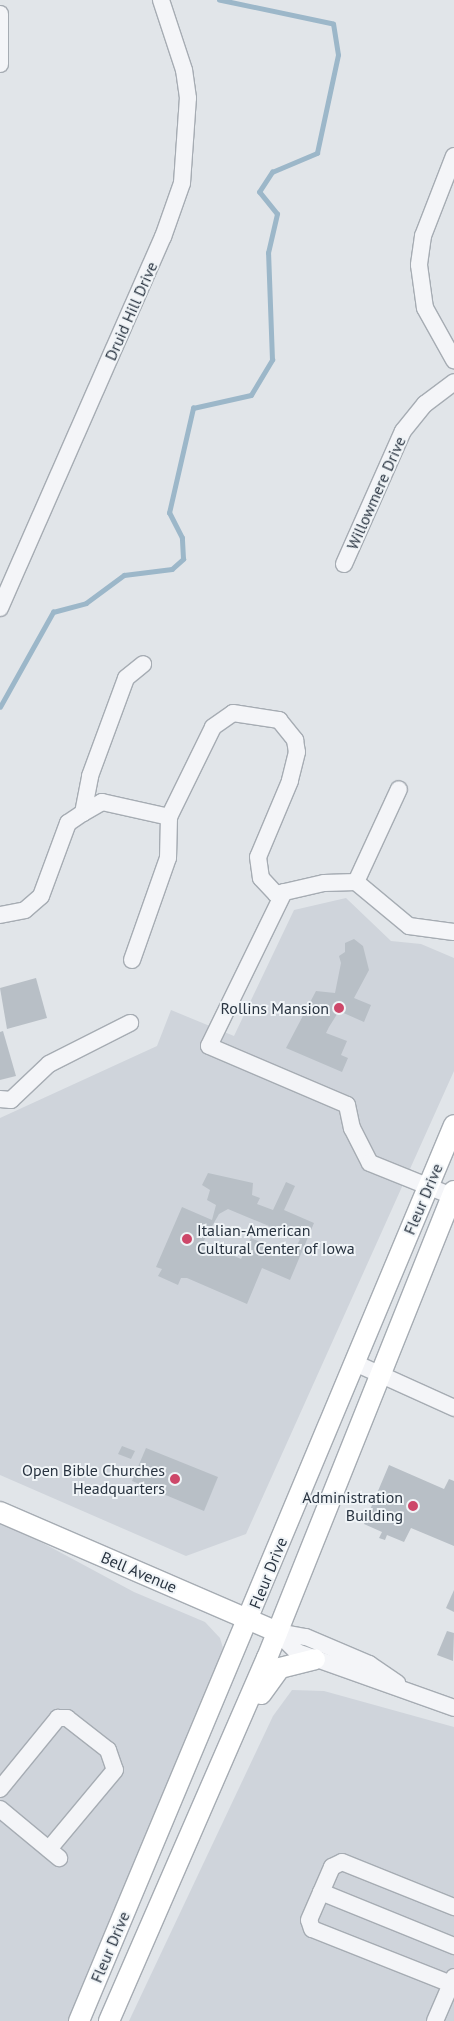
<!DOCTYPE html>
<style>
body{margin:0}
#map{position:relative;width:454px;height:2021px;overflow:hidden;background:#e1e5e9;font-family:"PT Sans",sans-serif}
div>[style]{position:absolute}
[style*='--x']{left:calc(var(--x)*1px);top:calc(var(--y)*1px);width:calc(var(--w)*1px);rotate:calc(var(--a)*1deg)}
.built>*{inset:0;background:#cfd4db}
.stream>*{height:4.5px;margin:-2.25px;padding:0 2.25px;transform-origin:2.25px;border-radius:2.25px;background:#9cb7c9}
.building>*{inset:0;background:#b8bfc6}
.roads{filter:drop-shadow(1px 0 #a6acb3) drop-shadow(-1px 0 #a6acb3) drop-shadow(0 1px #a6acb3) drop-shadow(0 -1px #a6acb3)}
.minor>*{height:16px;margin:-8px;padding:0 8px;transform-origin:8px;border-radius:8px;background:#f4f5f8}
.major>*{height:20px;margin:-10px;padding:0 10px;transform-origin:10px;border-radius:10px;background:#fff}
.dots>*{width:14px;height:14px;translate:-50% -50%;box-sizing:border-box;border:2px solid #f0f4f7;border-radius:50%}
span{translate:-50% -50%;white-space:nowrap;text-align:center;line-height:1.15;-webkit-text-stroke:4px #f0f4f7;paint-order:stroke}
.street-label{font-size:16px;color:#293441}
.poi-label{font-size:16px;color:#293441}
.right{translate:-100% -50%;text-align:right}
.left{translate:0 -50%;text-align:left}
</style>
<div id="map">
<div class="built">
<div style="clip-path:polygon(346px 898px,391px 941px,421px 944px,454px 958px,454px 1071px,246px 1534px,186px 1556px,0 1475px,0 1118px,157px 1046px,171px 1010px,234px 1036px,294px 910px)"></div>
<div style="clip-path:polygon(0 1520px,134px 1592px,205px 1622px,220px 1638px,223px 1648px,79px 2021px,0 2021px)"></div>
<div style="clip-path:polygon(292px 1690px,324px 1691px,454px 1727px,454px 2021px,129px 2021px,273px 1716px)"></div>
</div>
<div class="stream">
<div style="--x:0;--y:707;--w:109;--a:-60.8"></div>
<div style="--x:53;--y:612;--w:34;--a:-15"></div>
<div style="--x:86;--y:603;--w:47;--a:-36.4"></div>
<div style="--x:124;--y:575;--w:48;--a:-7.1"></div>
<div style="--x:172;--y:569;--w:15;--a:-42"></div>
<div style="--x:183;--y:559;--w:21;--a:-93"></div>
<div style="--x:182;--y:538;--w:28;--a:-117"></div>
<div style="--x:169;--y:513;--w:108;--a:-77.1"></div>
<div style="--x:193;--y:408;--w:59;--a:-12.6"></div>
<div style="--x:251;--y:395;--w:41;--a:-59"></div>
<div style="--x:272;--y:360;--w:107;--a:-92.1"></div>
<div style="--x:268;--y:253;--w:40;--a:-77"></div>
<div style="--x:277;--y:214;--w:28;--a:-129"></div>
<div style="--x:259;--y:192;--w:24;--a:-57"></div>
<div style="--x:272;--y:172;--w:49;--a:-22.9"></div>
<div style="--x:317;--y:153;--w:100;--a:-77.9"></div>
<div style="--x:338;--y:55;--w:31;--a:-99"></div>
<div style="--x:333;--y:24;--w:116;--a:-168.1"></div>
</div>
<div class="building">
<div style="clip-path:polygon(354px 939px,363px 946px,369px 970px,354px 998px,371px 1005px,364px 1022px,339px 1011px,329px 1027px,326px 1033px,347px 1041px,341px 1055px,348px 1058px,342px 1072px,286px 1048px,316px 991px,335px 993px,341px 963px,339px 956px,345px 952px,345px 943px)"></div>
<div style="clip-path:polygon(36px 978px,47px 1018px,7px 1029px,0 988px)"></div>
<div style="clip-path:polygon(3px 1031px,16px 1076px,0 1080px,0 1032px)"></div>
<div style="clip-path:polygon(evenodd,208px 1173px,253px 1183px,252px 1195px,260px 1198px,257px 1204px,273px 1210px,286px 1182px,295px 1186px,284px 1210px,314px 1223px,290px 1280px,262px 1268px,247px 1304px,187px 1278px,181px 1278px,178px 1285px,158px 1276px,162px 1269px,156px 1267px,182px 1207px,212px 1220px,216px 1205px,207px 1200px,210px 1190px,202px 1185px,208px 1173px,228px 1209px,300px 1239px,292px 1256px,251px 1238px,241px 1259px,203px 1242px,219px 1214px,228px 1209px)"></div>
<div style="clip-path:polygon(122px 1446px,135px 1451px,131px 1459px,118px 1454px)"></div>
<div style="clip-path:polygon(146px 1448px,218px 1477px,204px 1511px,132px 1481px)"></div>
<div style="clip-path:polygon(389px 1465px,444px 1489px,449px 1479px,454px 1481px,454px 1546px,411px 1528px,404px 1542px,387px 1535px,385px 1540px,379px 1538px,382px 1532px,364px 1524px)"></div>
<div style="clip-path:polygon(454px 1590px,454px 1612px,446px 1608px)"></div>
<div style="clip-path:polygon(447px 1631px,454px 1633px,453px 1661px,437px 1655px)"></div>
</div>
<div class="roads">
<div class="minor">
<div style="--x:0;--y:14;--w:50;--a:90"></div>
<div style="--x:454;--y:156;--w:86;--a:111.2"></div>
<div style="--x:423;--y:236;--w:29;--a:98"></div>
<div style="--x:419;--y:265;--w:43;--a:82.1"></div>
<div style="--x:425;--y:308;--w:60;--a:60.9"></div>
<div style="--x:344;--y:564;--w:145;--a:-66.1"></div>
<div style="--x:403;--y:431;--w:35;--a:-51"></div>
<div style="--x:425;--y:404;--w:36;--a:-37"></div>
<div style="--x:0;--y:608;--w:405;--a:-66.3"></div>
<div style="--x:163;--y:237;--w:57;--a:-70.6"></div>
<div style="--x:182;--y:183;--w:85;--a:-86"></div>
<div style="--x:188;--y:98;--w:28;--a:-98"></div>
<div style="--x:184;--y:70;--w:74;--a:-108.2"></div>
<div style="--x:83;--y:813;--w:38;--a:-79"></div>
<div style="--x:90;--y:776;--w:104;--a:-69.8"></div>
<div style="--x:126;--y:678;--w:22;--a:-39"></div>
<div style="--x:356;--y:882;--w:102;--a:-65.2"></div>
<div style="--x:284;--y:892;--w:171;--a:116"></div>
<div style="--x:209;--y:1046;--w:150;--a:23.1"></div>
<div style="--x:347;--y:1105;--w:24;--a:78"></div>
<div style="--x:352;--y:1128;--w:39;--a:63"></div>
<div style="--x:370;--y:1163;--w:88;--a:21.9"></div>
<div style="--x:0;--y:915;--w:25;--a:-11"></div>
<div style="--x:25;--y:910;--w:21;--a:-41"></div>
<div style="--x:41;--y:896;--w:78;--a:-69.7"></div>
<div style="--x:68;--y:823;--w:18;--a:-34"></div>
<div style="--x:83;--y:813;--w:22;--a:-30"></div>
<div style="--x:102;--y:802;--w:69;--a:12.6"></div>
<div style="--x:169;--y:817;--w:100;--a:-63.9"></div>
<div style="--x:213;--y:727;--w:24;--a:-35"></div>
<div style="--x:233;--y:713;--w:47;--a:8.7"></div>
<div style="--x:279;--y:720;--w:26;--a:51"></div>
<div style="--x:295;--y:740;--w:12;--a:81"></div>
<div style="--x:297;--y:752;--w:30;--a:104"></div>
<div style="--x:290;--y:781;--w:82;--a:112.8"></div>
<div style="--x:258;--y:857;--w:21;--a:82"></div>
<div style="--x:261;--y:878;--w:22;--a:47"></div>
<div style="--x:276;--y:894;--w:49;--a:-12.9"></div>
<div style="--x:324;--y:883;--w:32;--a:-2"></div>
<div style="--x:356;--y:882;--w:69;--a:39.7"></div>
<div style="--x:409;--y:926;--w:45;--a:7.6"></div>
<div style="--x:132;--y:960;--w:108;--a:-70.6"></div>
<div style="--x:168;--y:858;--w:41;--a:-88.6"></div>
<div style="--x:0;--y:1099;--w:11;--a:5"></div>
<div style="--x:11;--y:1100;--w:52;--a:-43.5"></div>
<div style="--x:49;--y:1064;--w:91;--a:-26.8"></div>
<div style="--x:355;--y:1363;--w:109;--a:24.4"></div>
<div style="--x:277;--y:1632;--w:28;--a:45"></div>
<div style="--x:297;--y:1652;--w:167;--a:19.6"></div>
<div style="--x:277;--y:1632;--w:29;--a:10"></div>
<div style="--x:306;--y:1637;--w:69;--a:23.2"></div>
<div style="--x:369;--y:1664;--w:34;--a:34"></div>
<div style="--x:0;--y:1789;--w:92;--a:-50.8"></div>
<div style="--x:58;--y:1718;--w:9;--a:0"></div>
<div style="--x:67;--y:1718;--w:52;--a:38"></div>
<div style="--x:108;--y:1750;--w:21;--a:71"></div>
<div style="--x:115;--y:1770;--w:103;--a:129.9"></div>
<div style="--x:0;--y:1809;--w:77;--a:39.7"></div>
<div style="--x:321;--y:1892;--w:144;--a:22.1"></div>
<div style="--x:451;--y:1984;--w:149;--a:-158.4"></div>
<div style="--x:312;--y:1929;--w:9;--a:-108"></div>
<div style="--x:309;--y:1920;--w:58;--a:-66.5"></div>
<div style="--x:332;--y:1867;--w:11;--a:-27"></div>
<div style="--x:342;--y:1862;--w:121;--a:21.9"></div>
<div style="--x:435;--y:2021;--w:48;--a:-66.6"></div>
</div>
<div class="major">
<div style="--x:0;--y:1512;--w:302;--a:23.4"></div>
<div style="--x:261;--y:1694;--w:32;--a:-54"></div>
<div style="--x:280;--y:1668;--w:36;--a:-14"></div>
<div style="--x:79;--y:2021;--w:971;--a:-67.29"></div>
<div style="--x:109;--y:2021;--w:396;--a:-66.5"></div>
<div style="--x:267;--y:1658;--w:503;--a:-68.18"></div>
</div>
</div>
<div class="dots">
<div style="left:339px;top:1008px;background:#cd4769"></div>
<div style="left:187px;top:1239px;background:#cd4769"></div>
<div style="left:175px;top:1479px;background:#cd4769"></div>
<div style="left:413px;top:1506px;background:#cd4769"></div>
</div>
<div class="street-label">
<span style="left:131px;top:311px;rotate:-66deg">Druid Hill Drive</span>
<span style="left:376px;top:493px;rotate:-66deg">Willowmere Drive</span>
<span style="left:423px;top:1199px;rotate:-67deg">Fleur Drive</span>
<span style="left:139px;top:1572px;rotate:23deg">Bell Avenue</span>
<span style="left:268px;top:1573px;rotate:-68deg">Fleur Drive</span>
<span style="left:110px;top:1947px;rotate:-67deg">Fleur Drive</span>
</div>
<div class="poi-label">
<span class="right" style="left:329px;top:1008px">Rollins Mansion</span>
<span class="left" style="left:197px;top:1239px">Italian-American<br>Cultural Center of Iowa</span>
<span class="right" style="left:165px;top:1479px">Open Bible Churches<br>Headquarters</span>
<span class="right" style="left:403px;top:1506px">Administration<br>Building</span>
</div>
</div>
